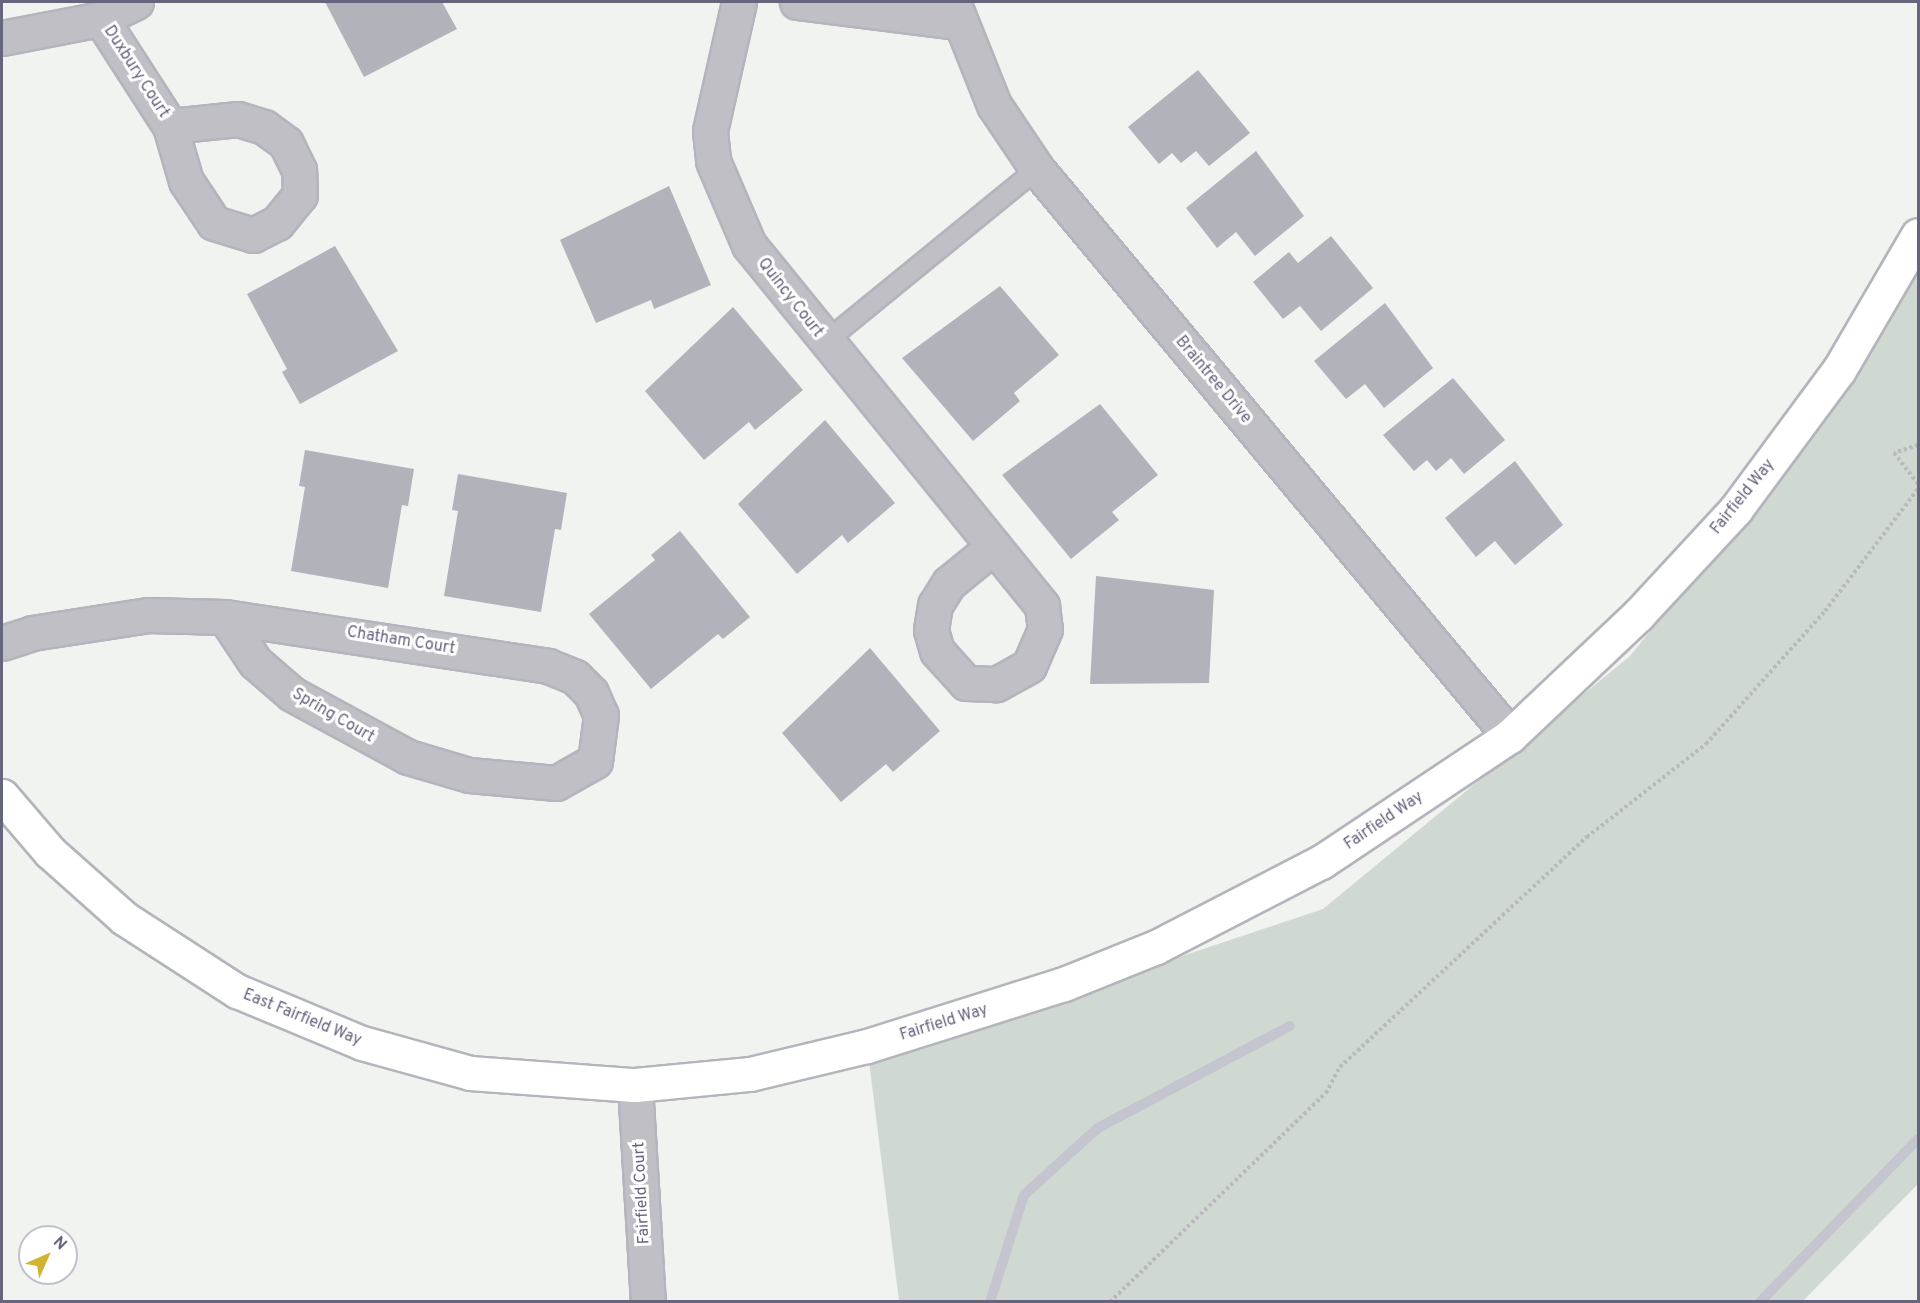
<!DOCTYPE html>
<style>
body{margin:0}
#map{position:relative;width:1920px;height:1303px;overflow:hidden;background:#f1f3f0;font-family:Overpass,sans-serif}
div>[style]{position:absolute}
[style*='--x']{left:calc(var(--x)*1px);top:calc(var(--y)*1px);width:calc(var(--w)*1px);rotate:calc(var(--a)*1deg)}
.green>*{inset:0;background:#cfd8d1}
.stream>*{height:10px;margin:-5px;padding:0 5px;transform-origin:5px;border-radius:5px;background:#c4c5cf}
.building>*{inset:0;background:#b1b2ba}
.path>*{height:4px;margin-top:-2px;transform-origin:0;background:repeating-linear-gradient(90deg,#b9b9bd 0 3px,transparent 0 6px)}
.roads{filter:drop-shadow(2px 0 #b4b4bc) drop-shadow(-2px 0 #b4b4bc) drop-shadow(0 2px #b4b4bc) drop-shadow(0 -2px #b4b4bc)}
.lane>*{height:18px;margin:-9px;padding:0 9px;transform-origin:9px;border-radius:9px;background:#c0bfc5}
.street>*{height:33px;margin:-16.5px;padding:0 16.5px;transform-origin:16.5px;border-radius:16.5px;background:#c0bfc5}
.secondary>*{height:33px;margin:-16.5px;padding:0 16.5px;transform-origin:16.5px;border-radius:16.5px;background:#fff}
span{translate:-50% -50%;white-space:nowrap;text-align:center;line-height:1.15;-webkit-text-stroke:6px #fff;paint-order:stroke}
.street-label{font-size:16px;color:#66657e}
.frame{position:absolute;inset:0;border:3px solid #66657e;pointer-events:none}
.north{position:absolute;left:18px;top:1225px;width:60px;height:60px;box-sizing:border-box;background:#fff;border:2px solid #c2c1cb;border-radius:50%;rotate:45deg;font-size:16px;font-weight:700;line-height:24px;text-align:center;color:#66657e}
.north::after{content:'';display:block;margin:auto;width:21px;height:27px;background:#d2b331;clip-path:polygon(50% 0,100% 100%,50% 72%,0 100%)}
</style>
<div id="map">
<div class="green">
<div style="clip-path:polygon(1918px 262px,1918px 1184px,1803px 1301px,899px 1301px,869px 1061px,1323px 909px,1630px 656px,1837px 398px)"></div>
</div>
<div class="stream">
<div style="--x:990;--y:1302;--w:112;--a:-72.4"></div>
<div style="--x:1024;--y:1195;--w:100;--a:-42.2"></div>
<div style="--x:1098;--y:1128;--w:217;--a:-28"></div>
<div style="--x:1760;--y:1302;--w:227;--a:-45.9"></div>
</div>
<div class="building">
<div style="clip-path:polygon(325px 2px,442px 2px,457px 29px,364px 77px)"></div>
<div style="clip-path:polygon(1198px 70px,1250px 133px,1209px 166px,1196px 151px,1181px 163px,1172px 153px,1159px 164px,1128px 127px)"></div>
<div style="clip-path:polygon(1256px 151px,1304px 216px,1255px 256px,1236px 232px,1217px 248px,1186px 208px)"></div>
<div style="clip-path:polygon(669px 186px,711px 285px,654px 309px,651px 300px,596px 323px,560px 240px)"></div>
<div style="clip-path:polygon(1331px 236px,1373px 288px,1321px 331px,1300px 306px,1283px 319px,1253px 282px,1289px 252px,1298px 263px)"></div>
<div style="clip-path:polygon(335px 246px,398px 351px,300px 404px,282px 372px,287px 369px,247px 294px)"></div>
<div style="clip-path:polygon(1000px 286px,1059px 355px,1014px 393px,1020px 401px,973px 441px,902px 358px)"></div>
<div style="clip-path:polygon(1385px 303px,1433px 368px,1384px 408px,1365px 384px,1346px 399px,1314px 361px)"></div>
<div style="clip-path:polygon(733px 307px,803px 390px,755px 430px,749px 422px,704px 460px,645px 391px)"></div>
<div style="clip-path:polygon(1453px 378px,1505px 440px,1464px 474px,1451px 458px,1436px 471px,1427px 460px,1414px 471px,1383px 435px)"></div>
<div style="clip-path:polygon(1100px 404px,1158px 475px,1112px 512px,1119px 520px,1071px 559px,1002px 475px)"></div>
<div style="clip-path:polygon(825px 420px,895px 503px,848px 543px,842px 535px,797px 574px,738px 504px)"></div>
<div style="clip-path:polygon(305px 450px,414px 469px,408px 506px,402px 505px,388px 588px,291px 571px,305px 487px,299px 486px)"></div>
<div style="clip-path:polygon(1515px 461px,1563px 525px,1515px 565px,1495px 541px,1476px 557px,1445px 518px)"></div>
<div style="clip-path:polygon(458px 474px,567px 493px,561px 530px,555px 529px,541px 612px,444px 596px,458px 511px,452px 510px)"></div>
<div style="clip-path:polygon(680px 531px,750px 617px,723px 639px,718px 634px,651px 689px,589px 614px,655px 560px,651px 555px)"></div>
<div style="clip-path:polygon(1096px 576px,1214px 590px,1209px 683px,1090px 684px)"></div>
<div style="clip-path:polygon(870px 648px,940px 731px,893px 772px,886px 764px,841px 802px,782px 733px)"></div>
</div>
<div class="path">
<div style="--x:1918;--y:445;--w:25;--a:162"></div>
<div style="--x:1894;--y:453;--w:39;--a:52"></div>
<div style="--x:1110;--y:1302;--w:301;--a:-44.1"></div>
<div style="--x:1326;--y:1093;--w:30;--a:-62"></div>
<div style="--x:1340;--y:1067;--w:338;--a:-43"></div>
<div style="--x:1587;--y:837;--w:151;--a:-38"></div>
<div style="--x:1706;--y:744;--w:178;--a:-48.2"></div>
<div style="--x:1825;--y:611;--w:153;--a:-52.7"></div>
</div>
<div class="roads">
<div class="lane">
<div style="--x:825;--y:342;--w:274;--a:-39.2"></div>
</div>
<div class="street">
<div style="--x:739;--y:2;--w:132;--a:102.7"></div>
<div style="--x:710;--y:131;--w:30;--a:84"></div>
<div style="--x:713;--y:161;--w:91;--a:66.8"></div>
<div style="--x:749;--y:245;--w:465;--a:50.9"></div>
<div style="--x:1042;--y:606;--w:23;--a:83"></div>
<div style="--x:1045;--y:629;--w:40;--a:113.4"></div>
<div style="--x:1029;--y:666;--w:38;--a:151"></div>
<div style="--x:996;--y:684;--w:30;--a:-178"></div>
<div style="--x:966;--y:683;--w:43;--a:-132.2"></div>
<div style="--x:937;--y:651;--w:22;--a:-106"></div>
<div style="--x:931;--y:630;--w:25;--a:-81"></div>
<div style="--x:935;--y:605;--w:26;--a:-58"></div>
<div style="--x:949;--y:583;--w:58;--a:-39.4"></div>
<div style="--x:797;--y:2;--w:162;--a:7.1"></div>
<div style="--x:953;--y:2;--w:111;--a:68.3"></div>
<div style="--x:994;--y:105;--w:77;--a:56.1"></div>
<div style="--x:1037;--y:169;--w:738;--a:50.16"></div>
<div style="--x:101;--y:19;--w:127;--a:57.2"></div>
<div style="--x:170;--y:126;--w:57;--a:73.8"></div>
<div style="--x:186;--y:181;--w:50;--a:56.3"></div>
<div style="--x:214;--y:223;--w:41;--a:17.1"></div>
<div style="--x:253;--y:235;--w:27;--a:-27"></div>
<div style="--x:277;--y:223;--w:36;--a:-51"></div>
<div style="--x:300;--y:195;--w:25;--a:-92"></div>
<div style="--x:299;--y:170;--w:30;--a:-116"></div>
<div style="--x:286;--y:143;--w:27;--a:-144"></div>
<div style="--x:264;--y:127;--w:27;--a:-163"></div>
<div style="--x:238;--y:119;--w:68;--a:174.1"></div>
<div style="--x:2;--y:38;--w:101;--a:-10.9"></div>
<div style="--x:101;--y:19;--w:39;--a:-26"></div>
<div style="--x:2;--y:643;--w:32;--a:-18"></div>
<div style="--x:32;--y:633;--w:117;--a:-8.8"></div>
<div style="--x:148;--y:615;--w:77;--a:1.5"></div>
<div style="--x:225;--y:617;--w:327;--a:8.6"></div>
<div style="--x:548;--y:666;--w:29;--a:22"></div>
<div style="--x:575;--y:677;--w:23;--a:45"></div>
<div style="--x:591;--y:693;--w:24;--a:66"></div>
<div style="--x:601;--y:715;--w:46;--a:97.4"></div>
<div style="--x:595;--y:761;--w:45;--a:150.6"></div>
<div style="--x:556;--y:783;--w:87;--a:-174.7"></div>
<div style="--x:469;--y:775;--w:64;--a:-163.6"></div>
<div style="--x:408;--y:757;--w:132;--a:-151.5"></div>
<div style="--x:292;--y:694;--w:49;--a:-139.1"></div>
<div style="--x:255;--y:662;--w:54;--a:-123.7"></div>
<div style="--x:635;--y:1085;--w:217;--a:86.6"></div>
</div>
<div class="secondary">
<div style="--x:2;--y:796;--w:74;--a:49.4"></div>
<div style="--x:50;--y:852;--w:99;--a:41.7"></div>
<div style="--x:124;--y:918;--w:135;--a:32.9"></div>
<div style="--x:237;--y:991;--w:135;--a:22.6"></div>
<div style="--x:362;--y:1043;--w:112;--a:15.5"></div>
<div style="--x:470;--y:1073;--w:165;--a:4.2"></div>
<div style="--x:635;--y:1085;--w:116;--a:-5.5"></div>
<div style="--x:750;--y:1074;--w:120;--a:-13.5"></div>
<div style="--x:867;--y:1046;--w:207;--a:-17.5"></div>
<div style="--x:1064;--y:984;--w:99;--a:-21.9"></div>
<div style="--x:1156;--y:947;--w:186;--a:-27.3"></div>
<div style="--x:1321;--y:862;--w:227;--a:-33.7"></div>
<div style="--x:1510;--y:736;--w:176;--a:-43.4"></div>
<div style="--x:1638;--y:615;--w:144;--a:-47.2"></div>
<div style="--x:1736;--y:509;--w:173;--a:-53.5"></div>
<div style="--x:1839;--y:370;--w:156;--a:-59.7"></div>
</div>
</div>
<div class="street-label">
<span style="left:136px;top:72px;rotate:57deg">Duxbury Court</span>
<span style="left:790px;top:298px;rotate:52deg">Quincy Court</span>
<span style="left:1213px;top:380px;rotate:50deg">Braintree Drive</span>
<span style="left:1743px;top:497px;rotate:-51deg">Fairfield Way</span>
<span style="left:401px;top:641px;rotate:9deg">Chatham Court</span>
<span style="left:333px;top:716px;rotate:30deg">Spring Court</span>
<span style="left:1384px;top:821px;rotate:-34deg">Fairfield Way</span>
<span style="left:302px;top:1018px;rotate:22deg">East Fairfield Way</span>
<span style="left:944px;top:1023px;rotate:-17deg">Fairfield Way</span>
<span style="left:642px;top:1193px;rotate:-93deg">Fairfield Court</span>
</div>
<div class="frame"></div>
<div class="north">N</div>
</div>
